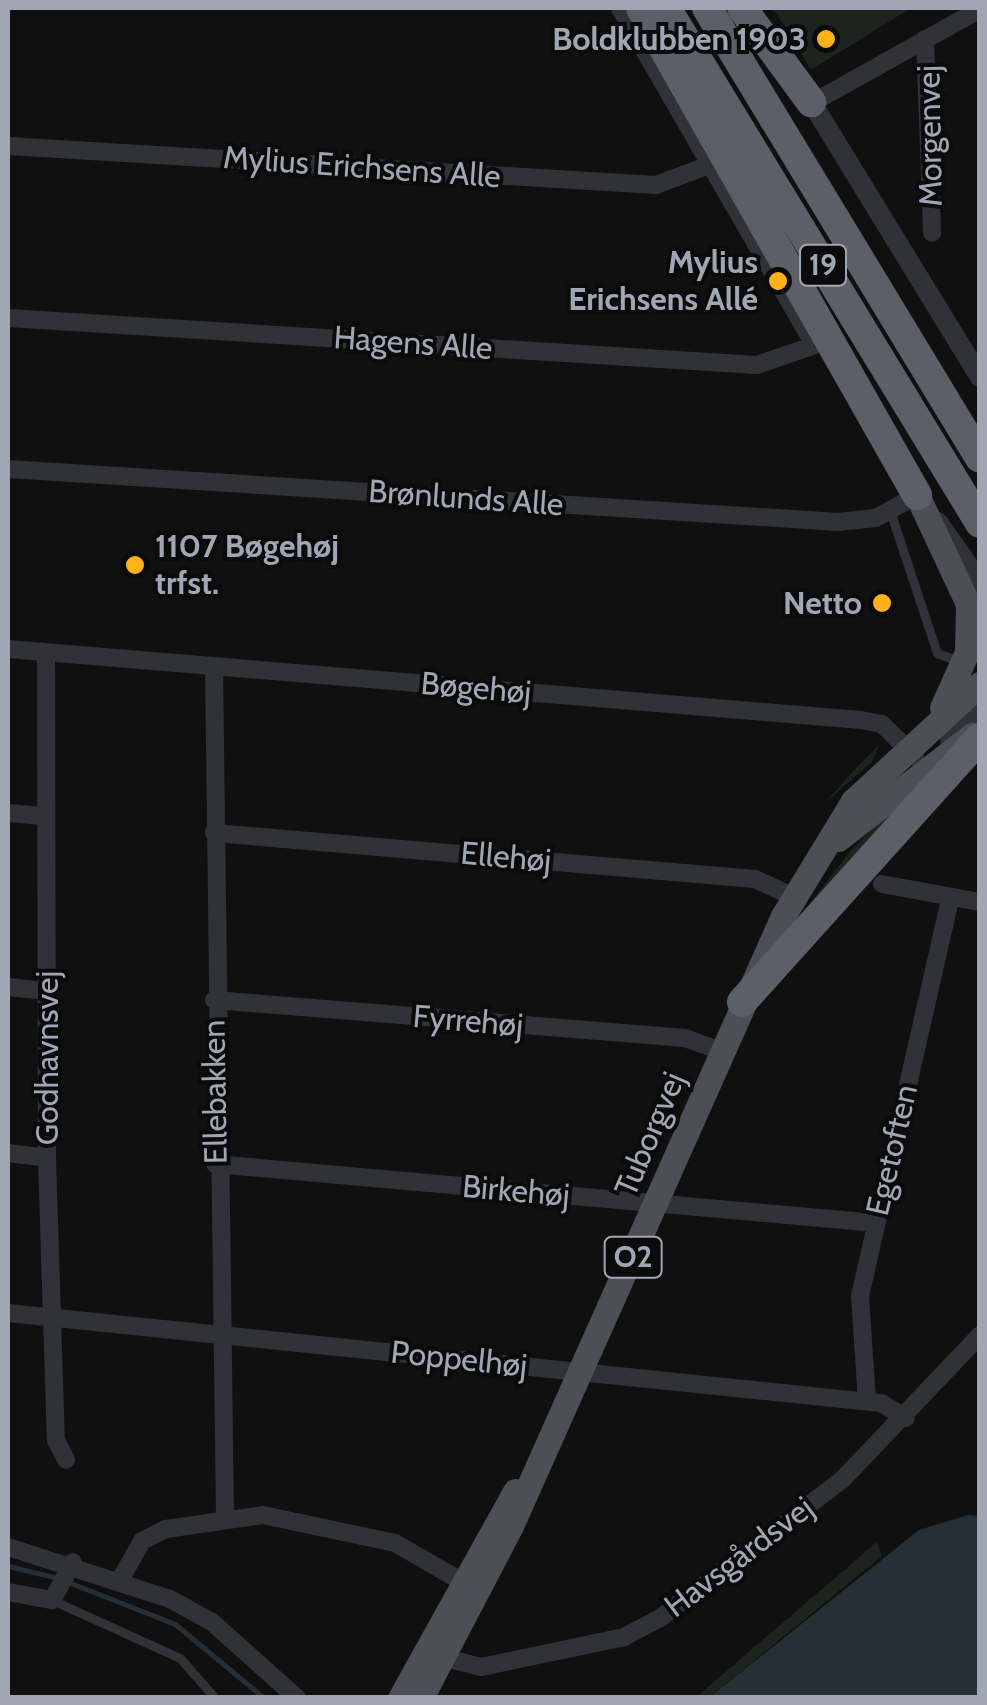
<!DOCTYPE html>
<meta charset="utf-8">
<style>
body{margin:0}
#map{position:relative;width:987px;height:1705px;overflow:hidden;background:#101011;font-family:Cabin,sans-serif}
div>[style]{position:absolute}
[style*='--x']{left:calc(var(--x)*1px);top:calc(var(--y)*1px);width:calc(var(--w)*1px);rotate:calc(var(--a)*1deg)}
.green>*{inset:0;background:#1c241d}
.water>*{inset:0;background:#262f36}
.stream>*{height:5px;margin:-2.5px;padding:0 2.5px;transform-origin:2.5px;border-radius:2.5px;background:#262f36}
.service>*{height:9px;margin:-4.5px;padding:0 4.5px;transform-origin:4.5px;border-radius:4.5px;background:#313237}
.minor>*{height:18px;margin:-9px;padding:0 9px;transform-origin:9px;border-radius:9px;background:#313237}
.tertiary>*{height:20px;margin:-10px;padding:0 10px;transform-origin:10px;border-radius:10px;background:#313237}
.primary>*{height:25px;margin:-12.5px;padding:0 12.5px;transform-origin:12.5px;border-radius:12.5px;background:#4c4f56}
.motorway>*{height:30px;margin:-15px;padding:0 15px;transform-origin:15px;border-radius:15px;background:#5c5f68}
.dots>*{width:28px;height:28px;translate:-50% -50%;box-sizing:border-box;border:5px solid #0b0b0c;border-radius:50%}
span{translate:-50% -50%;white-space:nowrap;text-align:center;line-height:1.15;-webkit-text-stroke:8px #0b0b0c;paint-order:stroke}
.shield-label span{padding:2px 8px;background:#0b0b0c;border:2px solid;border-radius:8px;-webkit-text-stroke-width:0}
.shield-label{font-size:30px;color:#a0a6b3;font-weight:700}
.poi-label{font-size:32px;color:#a0a6b3;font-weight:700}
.right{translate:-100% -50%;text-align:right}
.left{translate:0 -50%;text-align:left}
.street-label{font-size:32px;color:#a0a6b3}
.frame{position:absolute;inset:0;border:10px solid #a0a6b3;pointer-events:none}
</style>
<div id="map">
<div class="green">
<div style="clip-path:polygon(773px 8px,911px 8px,811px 70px)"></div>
<div style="clip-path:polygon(880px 744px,872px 762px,825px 803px,855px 769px)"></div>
<div style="clip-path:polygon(928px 776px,797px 920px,852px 849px)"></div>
<div style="clip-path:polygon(877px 1542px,882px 1556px,710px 1697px,695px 1698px)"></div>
</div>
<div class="water">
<div style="clip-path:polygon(968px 1515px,979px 1516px,979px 1697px,710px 1697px,919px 1530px)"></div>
</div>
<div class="stream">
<div style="--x:8;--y:1566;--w:51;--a:13.5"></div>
<div style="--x:68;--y:1582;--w:115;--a:21.4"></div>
<div style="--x:175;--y:1624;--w:116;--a:39.7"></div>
</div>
<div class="service">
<div style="--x:890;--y:511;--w:150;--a:71.7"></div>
<div style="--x:937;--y:653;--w:26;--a:21"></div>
<div style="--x:52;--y:1600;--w:141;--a:24.4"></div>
<div style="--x:180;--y:1658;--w:53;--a:48.8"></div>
</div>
<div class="minor">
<div style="--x:925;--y:39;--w:194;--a:87.9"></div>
<div style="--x:812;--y:103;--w:193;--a:-29.2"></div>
<div style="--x:8;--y:146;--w:649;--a:3.44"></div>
<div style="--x:656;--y:185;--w:60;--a:-20.6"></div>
<div style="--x:8;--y:318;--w:750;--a:3.59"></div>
<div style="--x:757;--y:365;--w:61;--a:-19"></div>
<div style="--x:8;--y:469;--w:832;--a:3.65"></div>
<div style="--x:838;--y:522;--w:38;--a:-6"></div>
<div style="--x:876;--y:518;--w:47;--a:-29.3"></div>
<div style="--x:8;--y:649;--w:856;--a:4.76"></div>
<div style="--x:861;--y:720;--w:21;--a:11"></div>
<div style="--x:882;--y:724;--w:47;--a:45"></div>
<div style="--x:46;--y:653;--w:505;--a:89.89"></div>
<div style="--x:47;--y:1158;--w:282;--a:88.2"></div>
<div style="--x:56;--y:1440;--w:22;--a:63"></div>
<div style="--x:214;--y:666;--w:851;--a:89.26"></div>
<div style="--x:8;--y:813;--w:37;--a:5"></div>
<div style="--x:214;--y:833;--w:543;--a:4.86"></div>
<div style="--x:755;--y:879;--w:43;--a:24.8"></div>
<div style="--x:882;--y:884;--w:100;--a:10.4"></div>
<div style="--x:8;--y:987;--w:39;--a:6"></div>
<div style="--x:214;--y:1000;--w:473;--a:4.6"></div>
<div style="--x:685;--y:1038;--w:37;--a:20"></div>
<div style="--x:8;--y:1153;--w:39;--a:7"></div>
<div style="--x:215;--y:1164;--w:664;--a:5.1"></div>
<div style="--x:8;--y:1313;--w:878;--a:5.89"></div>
<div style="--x:881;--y:1403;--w:29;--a:31"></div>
<div style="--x:867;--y:1401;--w:105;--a:-93.8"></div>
<div style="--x:860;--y:1296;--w:406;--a:-77.2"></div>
<div style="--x:8;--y:1547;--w:170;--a:17.8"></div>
<div style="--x:170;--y:1599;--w:48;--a:28.7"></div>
<div style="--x:212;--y:1622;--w:114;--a:41.8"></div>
<div style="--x:120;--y:1580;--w:45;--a:-60.6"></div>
<div style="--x:142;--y:1541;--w:27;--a:-27"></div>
<div style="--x:166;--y:1529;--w:98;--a:-8.2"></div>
<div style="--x:263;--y:1515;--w:135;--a:12"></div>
<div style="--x:395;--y:1543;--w:76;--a:29.9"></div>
<div style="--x:8;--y:1592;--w:45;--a:10.3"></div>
<div style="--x:52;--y:1600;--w:43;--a:-61.1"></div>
<div style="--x:442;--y:1657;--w:40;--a:14.4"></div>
<div style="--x:481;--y:1667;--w:146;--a:-11.8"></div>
<div style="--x:624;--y:1637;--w:41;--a:-27.8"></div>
<div style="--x:660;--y:1618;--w:228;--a:-37.2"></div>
<div style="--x:842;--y:1480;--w:200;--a:-46.4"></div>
</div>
<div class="tertiary">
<div style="--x:621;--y:8;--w:375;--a:60"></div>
<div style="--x:807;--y:95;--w:331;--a:58.5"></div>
<div style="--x:938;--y:522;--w:73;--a:55"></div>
<div style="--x:950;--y:741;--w:40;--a:-42"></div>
</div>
<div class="primary">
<div style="--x:917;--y:495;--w:120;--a:64.9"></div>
<div style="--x:968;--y:604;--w:48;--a:91.2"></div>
<div style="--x:967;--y:652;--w:61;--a:114.1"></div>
<div style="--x:838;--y:839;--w:170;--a:-37.8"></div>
<div style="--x:400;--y:1698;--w:237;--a:-60.9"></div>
<div style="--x:421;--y:1698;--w:194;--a:-62.4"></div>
<div style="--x:511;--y:1526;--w:668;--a:-65.97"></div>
<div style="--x:783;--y:916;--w:135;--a:-58.7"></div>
<div style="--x:853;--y:801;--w:173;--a:-42.7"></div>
</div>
<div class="motorway">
<div style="--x:641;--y:8;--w:560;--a:60.46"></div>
<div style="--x:666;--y:8;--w:603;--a:58.63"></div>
<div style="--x:707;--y:8;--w:526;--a:58.76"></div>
<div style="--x:742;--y:8;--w:117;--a:53.7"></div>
<div style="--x:742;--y:1002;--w:355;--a:-48"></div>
</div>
<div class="dots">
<div style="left:826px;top:39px;background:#ffb11a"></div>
<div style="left:778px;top:281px;background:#ffb11a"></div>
<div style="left:135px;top:565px;background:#ffb11a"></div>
<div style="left:882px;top:603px;background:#ffb11a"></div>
</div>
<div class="shield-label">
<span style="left:823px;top:265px">19</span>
<span style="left:633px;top:1257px">O2</span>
</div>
<div class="poi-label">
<span class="right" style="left:806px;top:39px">Boldklubben 1903</span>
<span class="right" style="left:758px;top:281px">Mylius<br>Erichsens Allé</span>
<span class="left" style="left:155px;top:565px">1107 Bøgehøj<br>trfst.</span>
<span class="right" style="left:862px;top:603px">Netto</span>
</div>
<div class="street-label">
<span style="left:930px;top:136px;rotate:-91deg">Morgenvej</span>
<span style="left:362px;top:167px;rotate:4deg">Mylius Erichsens Alle</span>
<span style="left:413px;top:343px;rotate:4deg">Hagens Alle</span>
<span style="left:466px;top:498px;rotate:4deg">Brønlunds Alle</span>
<span style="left:476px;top:688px;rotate:5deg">Bøgehøj</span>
<span style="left:506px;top:857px;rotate:5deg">Ellehøj</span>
<span style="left:468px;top:1021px;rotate:5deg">Fyrrehøj</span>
<span style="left:47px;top:1058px;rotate:-90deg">Godhavnsvej</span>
<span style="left:215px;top:1092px;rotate:-91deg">Ellebakken</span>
<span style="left:650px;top:1134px;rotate:-67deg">Tuborgvej</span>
<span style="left:892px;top:1150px;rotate:-77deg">Egetoften</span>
<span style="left:516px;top:1191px;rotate:5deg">Birkehøj</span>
<span style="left:459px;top:1359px;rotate:6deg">Poppelhøj</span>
<span style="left:739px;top:1557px;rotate:-37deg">Havsgårdsvej</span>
</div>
<div class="frame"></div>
</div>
